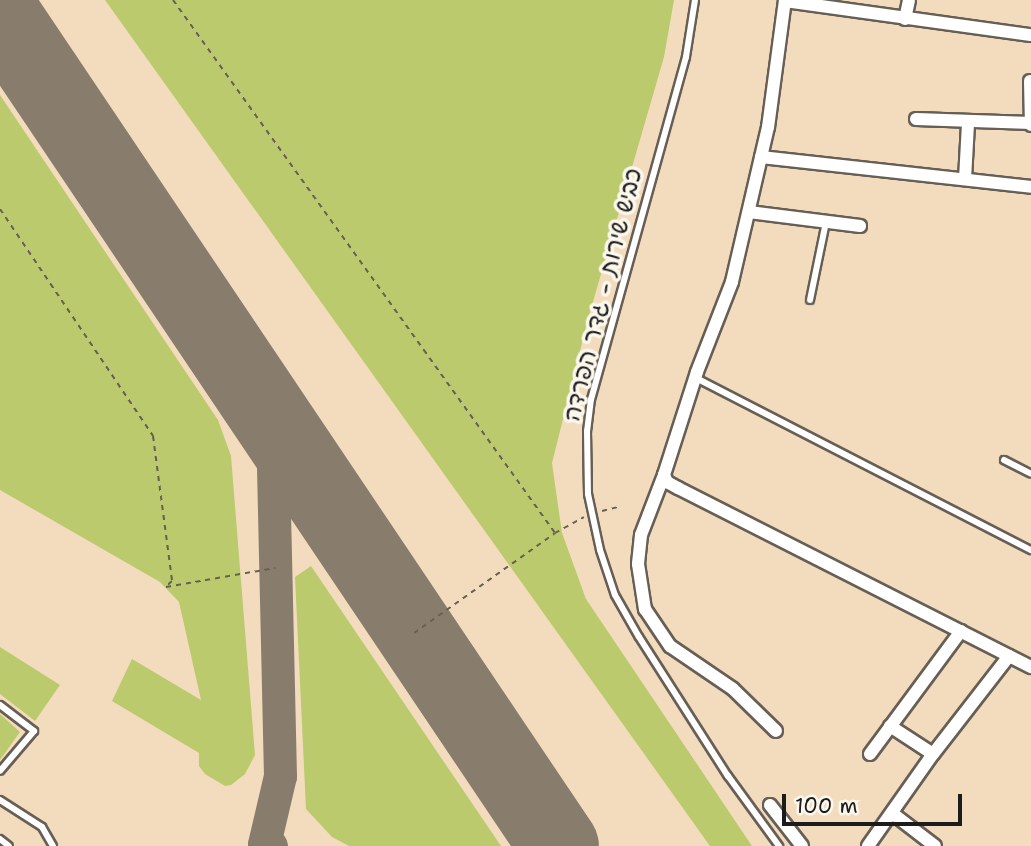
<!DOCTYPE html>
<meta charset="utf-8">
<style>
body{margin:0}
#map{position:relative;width:1031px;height:846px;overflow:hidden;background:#f3dcbe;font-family:"Shantell Sans","Playpen Sans Hebrew",sans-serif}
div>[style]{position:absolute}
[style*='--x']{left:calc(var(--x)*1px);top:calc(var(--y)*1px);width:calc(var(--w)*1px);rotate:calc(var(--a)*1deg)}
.green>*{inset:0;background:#bbca6c}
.taxiway>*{height:33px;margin:-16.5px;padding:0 16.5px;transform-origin:16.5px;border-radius:16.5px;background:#887c6d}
.runway>*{height:80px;margin:-40px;padding:0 40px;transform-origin:40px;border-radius:40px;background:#887c6d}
.path>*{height:2px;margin-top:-1px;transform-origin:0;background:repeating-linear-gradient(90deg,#675f55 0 5px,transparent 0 10px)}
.roads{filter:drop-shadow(2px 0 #675f55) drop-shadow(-2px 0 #675f55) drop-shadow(0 2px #675f55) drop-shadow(0 -2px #675f55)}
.service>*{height:6px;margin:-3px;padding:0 3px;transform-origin:3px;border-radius:3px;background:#fff}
.minor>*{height:12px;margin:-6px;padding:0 6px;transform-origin:6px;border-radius:6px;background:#fff}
span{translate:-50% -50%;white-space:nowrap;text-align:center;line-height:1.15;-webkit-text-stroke:7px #fbf7ec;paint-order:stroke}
.street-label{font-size:24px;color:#1c1c1c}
.scale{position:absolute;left:782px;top:794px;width:180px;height:32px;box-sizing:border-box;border:4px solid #1c1c1c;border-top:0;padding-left:9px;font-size:21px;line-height:24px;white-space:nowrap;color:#1c1c1c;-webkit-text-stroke:5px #fbf7ec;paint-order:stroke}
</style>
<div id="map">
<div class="green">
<div style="clip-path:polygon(105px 0,674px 0,664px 57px,588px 319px,552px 463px,562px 533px,586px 599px,752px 846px,710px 846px)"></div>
<div style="clip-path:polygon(0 95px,218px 420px,231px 456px,255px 755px,245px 774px,231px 785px,225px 786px,205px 774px,199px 766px,199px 753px,112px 701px,132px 659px,201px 700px,179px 602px,160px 582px,0 490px)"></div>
<div style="clip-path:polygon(311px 566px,501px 846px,349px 846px,332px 837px,306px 809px,295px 577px)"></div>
<div style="clip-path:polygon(0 647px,60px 685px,35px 721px,0 694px)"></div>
<div style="clip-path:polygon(0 714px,20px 732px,0 760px)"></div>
</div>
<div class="taxiway">
<div style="--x:271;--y:846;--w:7;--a:-164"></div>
<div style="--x:264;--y:844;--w:70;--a:-76.8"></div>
<div style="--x:280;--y:776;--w:353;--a:-91.3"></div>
</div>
<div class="runway">
<div style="--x:0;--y:14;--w:1002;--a:56.1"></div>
</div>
<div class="path">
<div style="--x:173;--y:0;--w:656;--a:54.37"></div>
<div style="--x:0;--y:209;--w:274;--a:56"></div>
<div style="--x:153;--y:436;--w:146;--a:82.5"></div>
<div style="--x:172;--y:581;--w:9;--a:139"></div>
<div style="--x:602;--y:511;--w:16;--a:-14"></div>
<div style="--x:166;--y:587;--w:111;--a:-9.9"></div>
<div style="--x:414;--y:633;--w:173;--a:-35.3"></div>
<div style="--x:555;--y:533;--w:33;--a:-29"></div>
</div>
<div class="roads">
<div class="service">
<div style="--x:695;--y:0;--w:58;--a:99"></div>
<div style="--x:686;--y:57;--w:355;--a:105.5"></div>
<div style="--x:591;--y:399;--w:32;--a:97"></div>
<div style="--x:587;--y:431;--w:63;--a:89.1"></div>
<div style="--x:588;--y:494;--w:57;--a:77.9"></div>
<div style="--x:600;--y:550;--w:47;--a:71.6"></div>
<div style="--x:615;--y:595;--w:48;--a:60.3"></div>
<div style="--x:639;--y:637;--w:165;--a:57.4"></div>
<div style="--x:728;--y:776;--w:87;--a:53.9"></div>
<div style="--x:810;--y:300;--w:80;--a:-78.4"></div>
<div style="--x:696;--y:378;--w:377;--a:27.2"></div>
<div style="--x:1004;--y:460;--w:30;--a:27"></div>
<div style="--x:0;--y:705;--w:43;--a:37.4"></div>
<div style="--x:34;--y:731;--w:52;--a:130.4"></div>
<div style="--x:0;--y:800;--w:50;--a:32.7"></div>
<div style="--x:42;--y:827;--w:22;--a:60"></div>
<div style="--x:0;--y:839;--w:11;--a:38"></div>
</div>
<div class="minor">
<div style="--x:785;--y:0;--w:128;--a:97.6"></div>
<div style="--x:768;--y:127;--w:159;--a:103.1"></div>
<div style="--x:732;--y:282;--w:97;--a:111.3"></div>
<div style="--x:697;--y:372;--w:108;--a:107.8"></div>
<div style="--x:664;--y:475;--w:8;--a:67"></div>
<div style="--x:667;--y:482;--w:13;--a:29"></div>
<div style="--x:678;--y:488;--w:396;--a:26.9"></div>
<div style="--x:785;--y:1;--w:248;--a:7.9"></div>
<div style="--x:905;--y:19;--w:19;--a:-78"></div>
<div style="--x:1030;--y:81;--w:44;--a:88.7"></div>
<div style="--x:916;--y:119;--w:115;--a:2"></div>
<div style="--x:761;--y:157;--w:272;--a:6.3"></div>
<div style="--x:965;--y:179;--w:56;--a:-86.9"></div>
<div style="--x:749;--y:212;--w:112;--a:7.2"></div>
<div style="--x:664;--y:475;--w:64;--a:111"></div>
<div style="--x:641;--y:535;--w:29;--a:96"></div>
<div style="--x:638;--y:564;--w:46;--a:81.2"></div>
<div style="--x:645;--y:609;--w:45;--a:56"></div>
<div style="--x:670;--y:646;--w:76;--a:34.3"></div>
<div style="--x:733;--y:689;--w:60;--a:44.3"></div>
<div style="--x:890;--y:726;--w:51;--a:33.1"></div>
<div style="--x:870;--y:754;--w:153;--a:-53.5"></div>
<div style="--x:770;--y:805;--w:52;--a:52"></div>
<div style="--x:892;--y:813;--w:54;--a:37.5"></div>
<div style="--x:868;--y:846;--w:113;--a:-54.8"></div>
<div style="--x:933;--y:754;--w:124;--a:-52.2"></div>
</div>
</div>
<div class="street-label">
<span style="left:603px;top:295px;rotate:-76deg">כביש שירות - גדר הפרדה</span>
</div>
<div class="scale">100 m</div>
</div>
